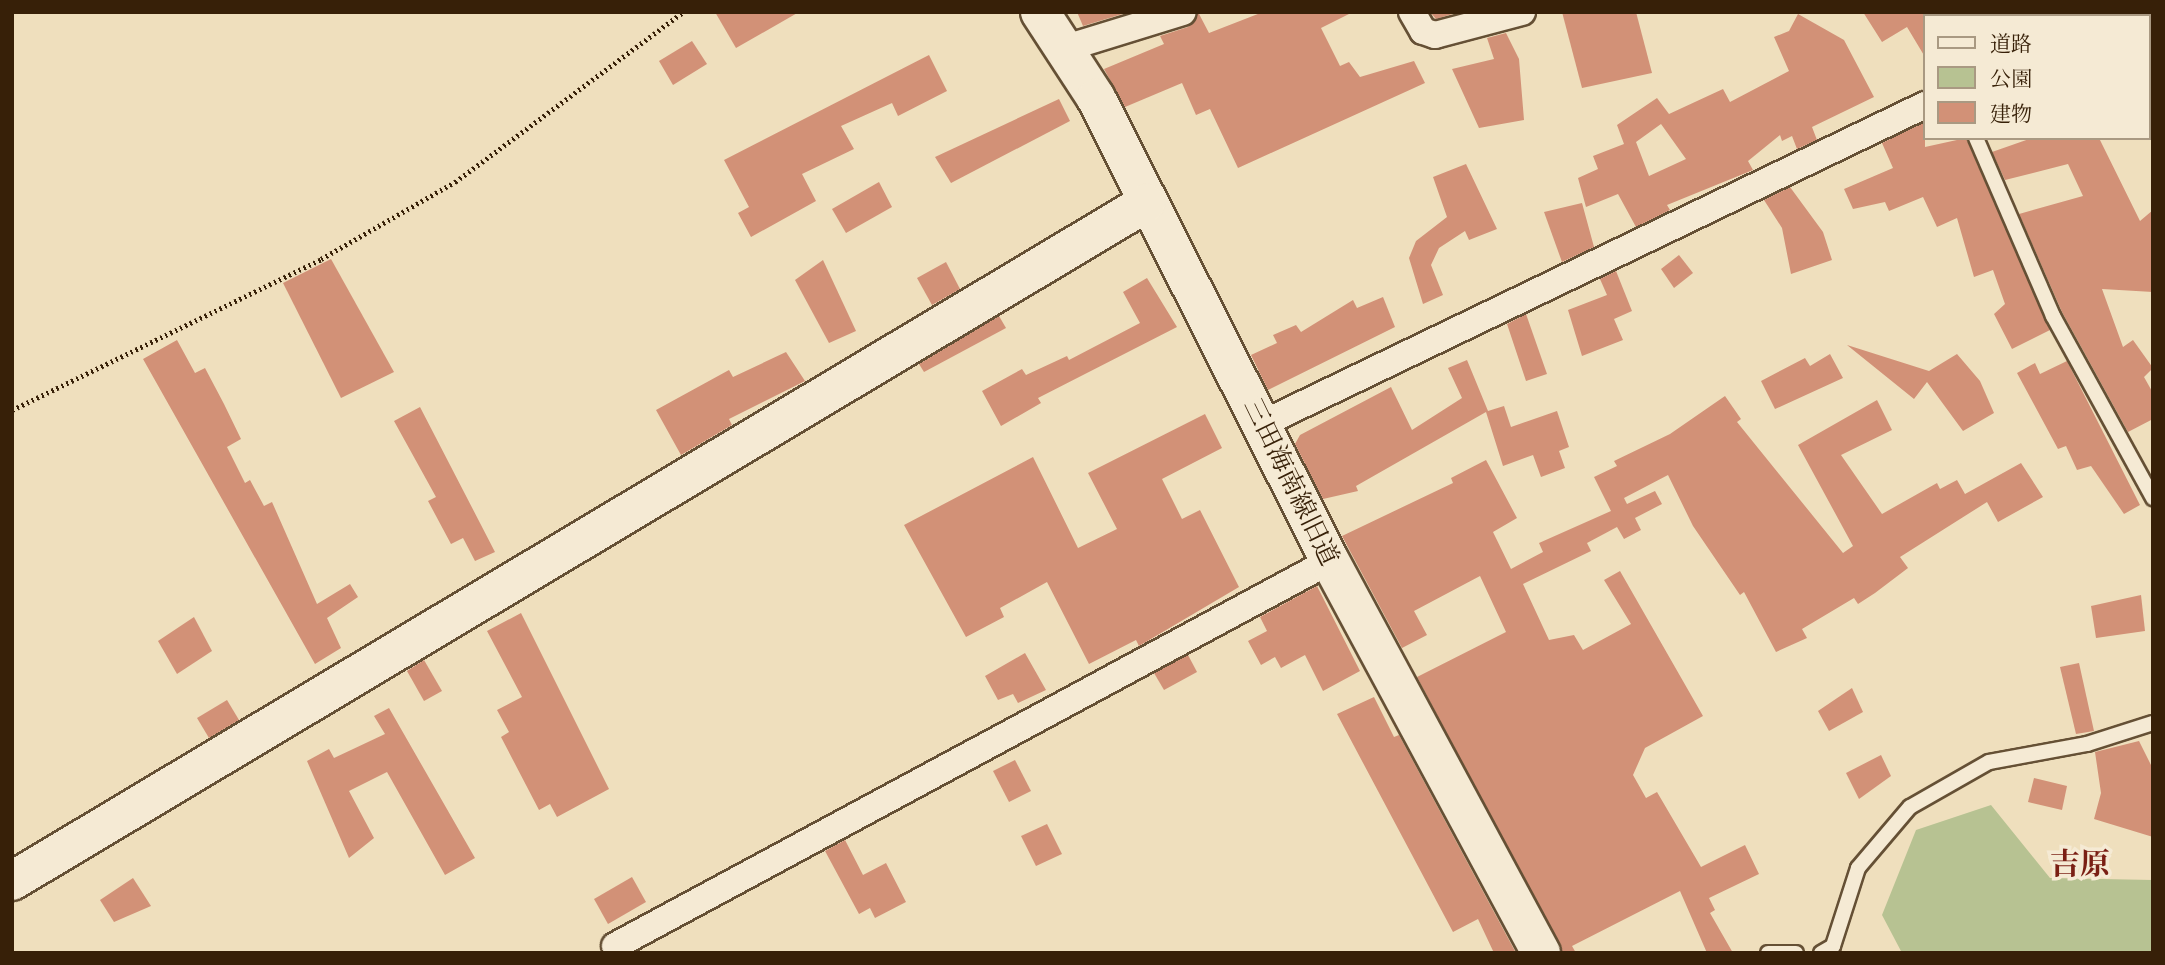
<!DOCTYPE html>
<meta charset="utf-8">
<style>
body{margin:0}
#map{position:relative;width:2165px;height:965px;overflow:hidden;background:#efdfbd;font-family:Alegreya,"Noto Serif JP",serif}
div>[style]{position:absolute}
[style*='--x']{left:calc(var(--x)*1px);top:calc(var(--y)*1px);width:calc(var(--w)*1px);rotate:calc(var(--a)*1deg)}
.green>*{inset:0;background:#b7c292}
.building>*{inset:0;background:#d29177}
.path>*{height:4.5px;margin-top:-2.25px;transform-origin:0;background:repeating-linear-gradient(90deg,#372008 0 2px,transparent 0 5.5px)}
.roads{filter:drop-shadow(2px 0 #655035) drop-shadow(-2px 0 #655035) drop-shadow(0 2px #655035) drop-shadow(0 -2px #655035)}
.lane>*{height:14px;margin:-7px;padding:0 7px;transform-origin:7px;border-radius:7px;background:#f5ead4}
.street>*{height:26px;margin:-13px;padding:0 13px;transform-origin:13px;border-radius:13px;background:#f5ead4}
.secondary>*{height:38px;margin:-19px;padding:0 19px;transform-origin:19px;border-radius:19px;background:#f5ead4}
span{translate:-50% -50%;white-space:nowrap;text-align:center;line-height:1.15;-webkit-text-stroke:7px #f5ead4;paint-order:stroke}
.street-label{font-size:26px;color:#372008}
.quarter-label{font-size:30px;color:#7a1f14;font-weight:700}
.frame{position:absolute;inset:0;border:14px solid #372008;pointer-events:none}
.legend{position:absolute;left:1923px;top:14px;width:228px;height:126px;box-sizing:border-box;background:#f5ead4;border:2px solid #a99982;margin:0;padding:9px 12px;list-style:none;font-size:21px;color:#372008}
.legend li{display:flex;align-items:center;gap:14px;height:35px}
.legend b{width:35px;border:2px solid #a99982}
</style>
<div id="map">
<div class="green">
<div style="clip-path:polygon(1991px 805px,2050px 878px,2153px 880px,2153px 953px,1902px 953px,1882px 915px,1916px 830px)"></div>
</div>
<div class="building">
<div style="clip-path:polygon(715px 12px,799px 12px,736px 48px)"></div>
<div style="clip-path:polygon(1077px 12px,1129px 12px,1083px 26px)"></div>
<div style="clip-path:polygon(1198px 12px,1209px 33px,1263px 12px,1353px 12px,1321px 28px,1340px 66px,1349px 62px,1360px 77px,1414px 61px,1425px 83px,1238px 168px,1210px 109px,1196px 115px,1182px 83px,1125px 107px,1104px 69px,1164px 44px,1160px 36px,1188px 27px)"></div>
<div style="clip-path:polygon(1430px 12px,1459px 12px,1436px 19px)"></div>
<div style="clip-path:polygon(1562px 12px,1636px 12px,1652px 73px,1582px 88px)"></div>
<div style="clip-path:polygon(1863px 12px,1930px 12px,1925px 57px,1907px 27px,1882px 42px)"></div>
<div style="clip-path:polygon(evenodd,1798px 14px,1844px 40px,1874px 97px,1812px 127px,1817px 140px,1797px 149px,1792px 136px,1782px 141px,1780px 135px,1748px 161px,1753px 170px,1667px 205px,1670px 210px,1636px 227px,1618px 194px,1586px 207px,1578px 178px,1598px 169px,1593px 156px,1624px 144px,1617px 125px,1657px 98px,1669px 114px,1723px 89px,1730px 102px,1789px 71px,1774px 37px,1789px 31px,1798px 14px,1661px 124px,1686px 159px,1649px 176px,1636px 142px,1661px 124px)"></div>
<div style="clip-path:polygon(1506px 33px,1519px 59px,1524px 120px,1479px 128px,1452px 69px,1494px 59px,1487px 38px)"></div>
<div style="clip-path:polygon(692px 41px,707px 64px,673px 85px,659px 61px)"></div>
<div style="clip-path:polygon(929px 55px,947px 91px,898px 116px,892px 103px,841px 126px,854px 149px,802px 174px,816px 201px,751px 237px,738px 213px,749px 207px,724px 160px)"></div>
<div style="clip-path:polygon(1059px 99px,1070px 121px,951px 183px,935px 157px)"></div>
<div style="clip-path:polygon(1925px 122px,1925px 147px,1966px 138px,2050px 330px,2012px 349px,1994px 314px,2005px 304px,1993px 270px,1974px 277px,1957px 218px,1937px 227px,1923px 197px,1889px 211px,1885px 202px,1853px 209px,1844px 189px,1893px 168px,1882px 143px)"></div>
<div style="clip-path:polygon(2032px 138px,2099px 138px,2140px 221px,2153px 210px,2153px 292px,2102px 289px,2123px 347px,2133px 340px,2153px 368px,2144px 377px,2153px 393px,2153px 419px,2128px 432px,2062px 312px,2019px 214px,2083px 196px,2068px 164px,2005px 180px,1992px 152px)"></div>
<div style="clip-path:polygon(1466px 164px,1497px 229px,1469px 240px,1465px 231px,1439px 248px,1431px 265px,1443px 295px,1423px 304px,1409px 258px,1416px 241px,1447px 217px,1433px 177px)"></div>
<div style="clip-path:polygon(879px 182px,892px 207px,846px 233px,832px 209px)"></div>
<div style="clip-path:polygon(1790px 187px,1823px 232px,1832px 260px,1791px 274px,1782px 228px,1764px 200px)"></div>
<div style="clip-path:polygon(1582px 203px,1594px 247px,1562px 262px,1544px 212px)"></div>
<div style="clip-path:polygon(1679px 255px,1693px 273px,1674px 288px,1661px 269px)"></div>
<div style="clip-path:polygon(331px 259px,394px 372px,341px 398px,283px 283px)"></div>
<div style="clip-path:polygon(823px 260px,856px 331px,829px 343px,795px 280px)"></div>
<div style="clip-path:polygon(946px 262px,960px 289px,932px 305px,917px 278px)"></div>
<div style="clip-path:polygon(1616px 271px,1632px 311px,1614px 319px,1623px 340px,1582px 356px,1568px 310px,1607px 295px,1600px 279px)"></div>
<div style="clip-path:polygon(1147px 278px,1177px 327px,1038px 398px,1041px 403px,1001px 426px,982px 391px,1022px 369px,1026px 375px,1067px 356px,1069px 360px,1140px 323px,1123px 292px)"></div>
<div style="clip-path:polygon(1383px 297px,1395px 327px,1268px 390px,1251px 355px,1277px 343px,1273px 335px,1296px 325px,1301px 332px,1353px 300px,1357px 308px)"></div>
<div style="clip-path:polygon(1526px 314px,1547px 374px,1526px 381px,1507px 324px)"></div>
<div style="clip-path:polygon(999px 316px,1006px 328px,924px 372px,919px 364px)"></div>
<div style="clip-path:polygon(177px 340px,195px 373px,205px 368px,224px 404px,241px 439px,227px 447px,245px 483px,250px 480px,264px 506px,272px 502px,317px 604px,350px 584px,358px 597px,327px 618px,341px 648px,315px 664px,143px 359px)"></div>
<div style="clip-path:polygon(1847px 345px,1929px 371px,1957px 354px,1980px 381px,1994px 413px,1963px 431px,1927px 382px,1914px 399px)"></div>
<div style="clip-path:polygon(786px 352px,805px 381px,729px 419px,732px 425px,681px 455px,656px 410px,729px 370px,733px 377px)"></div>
<div style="clip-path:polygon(1830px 354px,1843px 378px,1775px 409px,1761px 381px,1805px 358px,1810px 366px)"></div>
<div style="clip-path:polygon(1467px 360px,1488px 411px,1504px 406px,1511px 427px,1557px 411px,1569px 447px,1559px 451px,1565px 468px,1541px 477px,1533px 455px,1503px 466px,1486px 412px,1356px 486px,1358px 491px,1323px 499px,1295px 444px,1300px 435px,1391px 387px,1412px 430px,1462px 398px,1448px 368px)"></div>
<div style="clip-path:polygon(2067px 361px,2140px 505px,2124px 514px,2091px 466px,2077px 470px,2066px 446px,2058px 449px,2017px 373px,2035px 363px,2040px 374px)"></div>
<div style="clip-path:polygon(1725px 396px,1741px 419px,1737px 422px,1843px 553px,1853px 546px,1798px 445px,1877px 400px,1892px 430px,1841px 455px,1882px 514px,1937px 483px,1940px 489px,1957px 480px,1965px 494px,2021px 463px,2043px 497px,1998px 522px,1987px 502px,1900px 557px,1908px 568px,1875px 593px,1858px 604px,1854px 598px,1802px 629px,1807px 638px,1776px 652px,1744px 592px,1740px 595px,1693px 526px,1668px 475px,1624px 498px,1627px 504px,1655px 491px,1662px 504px,1635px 518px,1641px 530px,1624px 539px,1617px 527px,1587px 543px,1591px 551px,1523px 584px,1549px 640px,1574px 635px,1583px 650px,1631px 624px,1604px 580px,1620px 571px,1703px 716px,1645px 748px,1633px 775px,1646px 798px,1657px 792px,1701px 867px,1745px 845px,1759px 874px,1709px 898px,1715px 910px,1710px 913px,1733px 953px,1707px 953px,1680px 891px,1572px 946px,1576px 953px,1563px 953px,1417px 677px,1506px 632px,1480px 576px,1414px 611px,1427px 635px,1402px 648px,1342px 536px,1453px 483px,1451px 478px,1486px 460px,1517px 518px,1493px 532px,1511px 569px,1543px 552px,1539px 543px,1611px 511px,1594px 477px,1617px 466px,1614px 461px,1670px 434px)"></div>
<div style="clip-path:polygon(420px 407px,495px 552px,475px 561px,463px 538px,451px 544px,428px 501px,436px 497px,394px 421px)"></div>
<div style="clip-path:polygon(1205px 414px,1222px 448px,1162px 479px,1182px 519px,1200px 510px,1239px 587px,1139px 646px,1136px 640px,1089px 664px,1047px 582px,1000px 608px,1004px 617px,966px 637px,904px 525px,1033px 457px,1078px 548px,1117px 529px,1088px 473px)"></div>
<div style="clip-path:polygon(1317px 586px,1360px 671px,1323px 691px,1305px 655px,1281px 668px,1275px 657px,1261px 665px,1248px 641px,1267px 631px,1260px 617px)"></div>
<div style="clip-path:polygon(2141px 595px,2145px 631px,2096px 638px,2091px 606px)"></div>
<div style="clip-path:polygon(521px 613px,609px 789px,557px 817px,550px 804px,539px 810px,501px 737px,509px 732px,497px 710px,522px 697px,487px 631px)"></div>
<div style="clip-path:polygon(194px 617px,212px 651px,177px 674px,158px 641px)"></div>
<div style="clip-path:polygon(1025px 653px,1046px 690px,1018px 703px,1013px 694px,998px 700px,985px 676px)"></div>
<div style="clip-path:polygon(1188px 655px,1197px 672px,1164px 690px,1154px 673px)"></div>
<div style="clip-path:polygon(424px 660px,442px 691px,424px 701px,407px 671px)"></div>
<div style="clip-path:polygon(2079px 663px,2094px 731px,2076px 734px,2060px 667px)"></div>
<div style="clip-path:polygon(1852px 688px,1863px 712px,1829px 731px,1818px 711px)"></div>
<div style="clip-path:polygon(1374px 697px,1394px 737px,1399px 735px,1516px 953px,1494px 953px,1478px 919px,1453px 932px,1337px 714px)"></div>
<div style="clip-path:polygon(227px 700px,239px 720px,209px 738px,197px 718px)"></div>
<div style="clip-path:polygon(389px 708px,475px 858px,445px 875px,387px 772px,349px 791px,374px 838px,349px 858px,307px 761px,329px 749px,334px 758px,385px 734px,374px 716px)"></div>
<div style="clip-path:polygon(2139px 741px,2153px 769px,2153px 837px,2094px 819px,2101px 793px,2095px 752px)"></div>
<div style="clip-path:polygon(1881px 755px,1891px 776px,1859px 799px,1846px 773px)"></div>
<div style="clip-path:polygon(1015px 760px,1031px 791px,1009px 802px,993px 771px)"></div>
<div style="clip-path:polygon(2034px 778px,2067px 786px,2062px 810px,2028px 802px)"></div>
<div style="clip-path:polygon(1047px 824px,1062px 854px,1036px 866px,1021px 836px)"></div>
<div style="clip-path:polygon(845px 840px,863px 875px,886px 863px,906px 902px,875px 918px,870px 908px,859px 914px,825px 851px)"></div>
<div style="clip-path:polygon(632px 877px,646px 902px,608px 924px,594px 899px)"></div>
<div style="clip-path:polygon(133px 878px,151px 906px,114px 922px,100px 900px)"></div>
</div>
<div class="path">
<div style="--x:12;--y:410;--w:344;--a:-26"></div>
<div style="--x:321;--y:259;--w:155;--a:-29.9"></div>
<div style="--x:455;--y:182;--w:284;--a:-36.7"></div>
</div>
<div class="roads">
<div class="lane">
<div style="--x:1957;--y:12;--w:5;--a:53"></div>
<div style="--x:1976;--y:138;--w:194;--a:66.6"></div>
<div style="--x:2053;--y:316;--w:208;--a:61.2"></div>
<div style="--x:1768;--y:953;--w:28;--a:0"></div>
<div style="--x:1821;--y:953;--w:14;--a:-30"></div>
<div style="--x:1833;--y:946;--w:82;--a:-72.2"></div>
<div style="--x:1858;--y:868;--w:80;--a:-49.6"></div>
<div style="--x:1910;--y:807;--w:91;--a:-29.7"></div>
<div style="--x:1989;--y:762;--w:100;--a:-10.4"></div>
<div style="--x:2087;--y:744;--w:69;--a:-17.7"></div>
</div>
<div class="street">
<div style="--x:1412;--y:12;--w:22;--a:60"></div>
<div style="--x:1423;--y:31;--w:13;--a:18"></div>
<div style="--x:1435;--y:35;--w:90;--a:-14.8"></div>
<div style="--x:2096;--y:16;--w:7;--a:-34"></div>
<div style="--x:1066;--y:48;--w:122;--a:-17.1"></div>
<div style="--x:1264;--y:423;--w:734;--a:-25.69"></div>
<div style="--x:615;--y:946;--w:812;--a:-28.3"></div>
</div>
<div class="secondary">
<div style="--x:1040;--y:12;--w:103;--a:56.9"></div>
<div style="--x:1096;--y:98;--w:519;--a:63.19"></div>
<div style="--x:1330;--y:561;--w:445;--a:61.7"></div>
<div style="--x:12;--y:881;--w:1321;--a:-30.87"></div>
</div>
</div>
<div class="street-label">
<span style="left:1291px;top:482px;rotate:64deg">三田海南線旧道</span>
</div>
<div class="quarter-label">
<span style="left:2080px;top:864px">吉原</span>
</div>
<div class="frame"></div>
<ul class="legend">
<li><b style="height:9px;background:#f5ead4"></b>道路</li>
<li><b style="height:19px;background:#b7c292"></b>公園</li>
<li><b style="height:19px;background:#d29177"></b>建物</li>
</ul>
</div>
